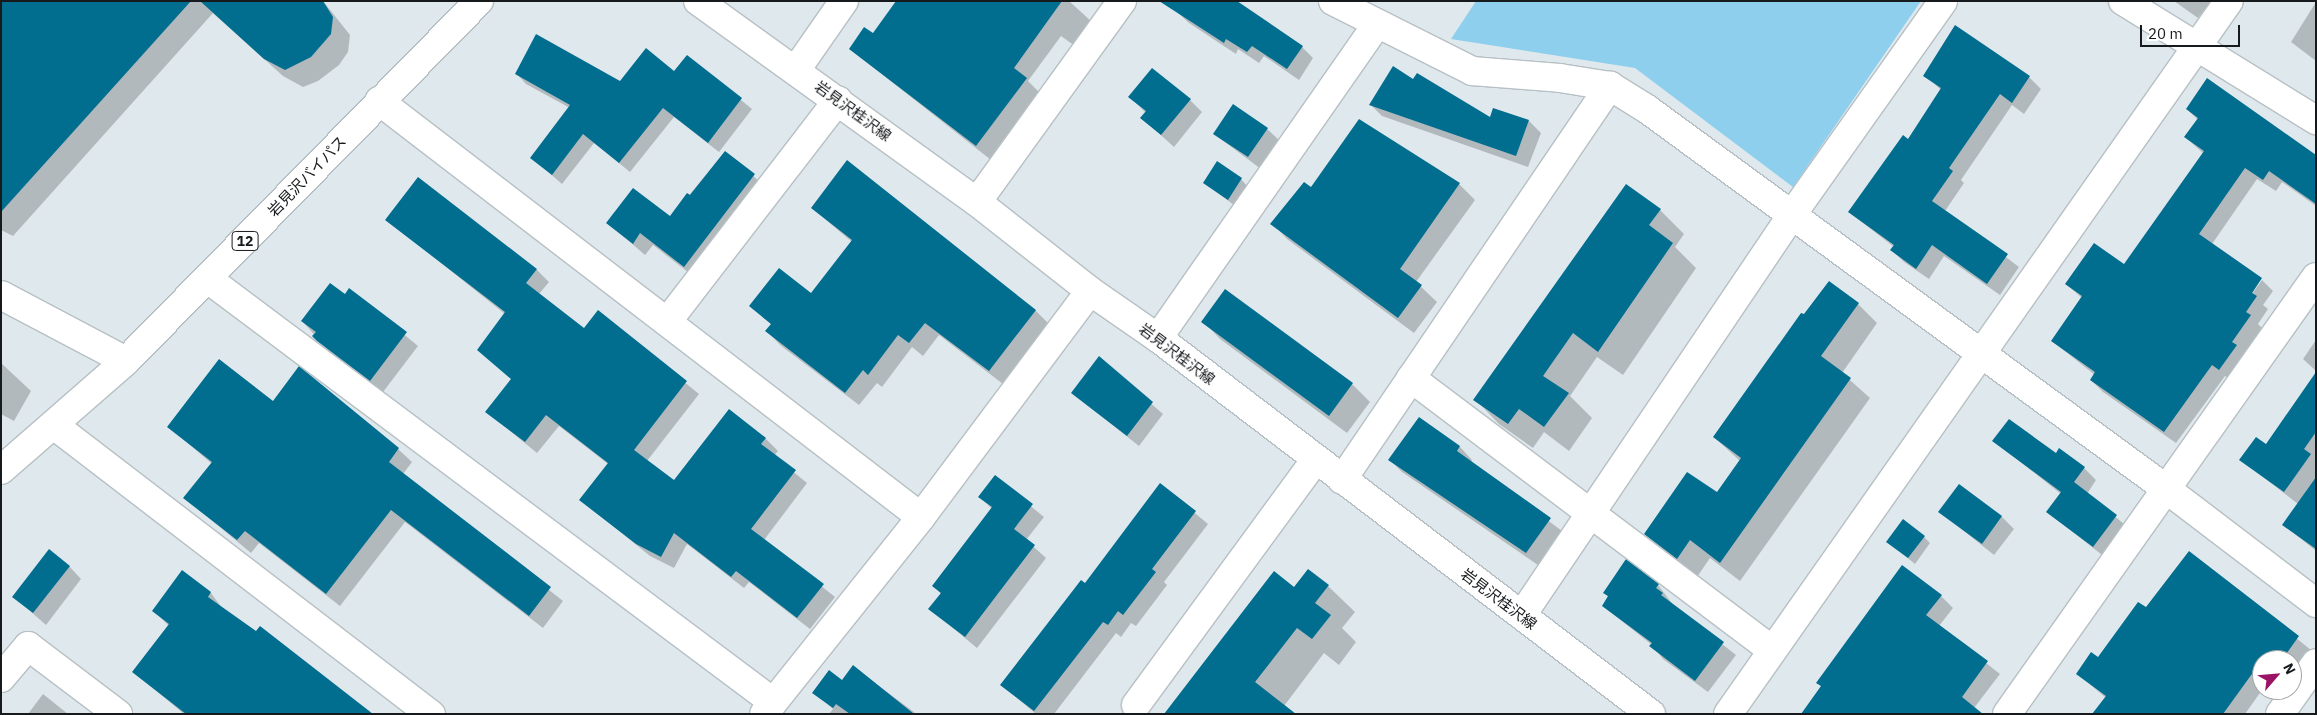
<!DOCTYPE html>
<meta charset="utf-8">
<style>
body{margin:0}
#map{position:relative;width:2317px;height:715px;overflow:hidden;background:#dfe8ed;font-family:"IBM Plex Sans","Noto Sans JP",sans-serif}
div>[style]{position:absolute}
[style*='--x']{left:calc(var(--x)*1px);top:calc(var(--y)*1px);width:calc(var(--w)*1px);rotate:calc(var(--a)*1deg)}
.green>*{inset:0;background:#8dcfed}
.shadow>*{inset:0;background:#0003}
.building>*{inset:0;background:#016e8f}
.roads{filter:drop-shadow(1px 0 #b7c0c4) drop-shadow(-1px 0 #b7c0c4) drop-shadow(0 1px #b7c0c4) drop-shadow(0 -1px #b7c0c4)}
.minor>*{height:28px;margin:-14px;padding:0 14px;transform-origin:14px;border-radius:14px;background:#fff}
.major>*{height:28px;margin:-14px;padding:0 14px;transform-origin:14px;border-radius:14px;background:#fff}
.highway>*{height:28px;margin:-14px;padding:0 14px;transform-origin:14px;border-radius:14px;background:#fff}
span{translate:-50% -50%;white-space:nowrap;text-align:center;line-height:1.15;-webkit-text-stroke:5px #fff;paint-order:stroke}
.shield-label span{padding:1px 4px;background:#fff;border:1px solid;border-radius:4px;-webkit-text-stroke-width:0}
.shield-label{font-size:14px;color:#171a1c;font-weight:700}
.street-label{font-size:15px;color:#171a1c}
.frame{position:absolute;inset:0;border:2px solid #171a1c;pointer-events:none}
.north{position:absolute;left:2252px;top:650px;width:50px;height:50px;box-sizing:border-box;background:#fff;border:1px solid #a2a3a4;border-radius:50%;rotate:63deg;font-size:14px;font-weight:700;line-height:20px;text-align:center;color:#171a1c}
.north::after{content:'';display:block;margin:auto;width:18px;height:22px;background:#9b1365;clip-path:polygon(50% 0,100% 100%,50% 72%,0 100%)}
.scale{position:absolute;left:2140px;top:25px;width:100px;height:22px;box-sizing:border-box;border:2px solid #171a1c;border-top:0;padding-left:6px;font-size:15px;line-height:18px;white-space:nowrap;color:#171a1c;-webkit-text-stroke:4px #fff;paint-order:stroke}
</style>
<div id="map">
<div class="green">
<div style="clip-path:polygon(1476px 1px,1921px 1px,1793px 187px,1635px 68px,1451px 39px)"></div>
</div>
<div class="shadow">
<div style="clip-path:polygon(1px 1px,323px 1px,350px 35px,348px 52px,339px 65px,318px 81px,303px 87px,283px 76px,213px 13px,13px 236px,1px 230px)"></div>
<div style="clip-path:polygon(906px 1px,1069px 1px,1092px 22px,1075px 46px,1061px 36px,1028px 81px,1040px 93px,991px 160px,850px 49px,873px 35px)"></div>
<div style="clip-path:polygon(2174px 1px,2211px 1px,2198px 18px)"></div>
<div style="clip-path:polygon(2316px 2px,2316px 61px,2291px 42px)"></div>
<div style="clip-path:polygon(1177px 12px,1302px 47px,1313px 58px,1299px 80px,1264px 56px,1259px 63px,1238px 49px,1236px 54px,1189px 23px)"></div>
<div style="clip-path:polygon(687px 56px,752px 109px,719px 152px,674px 117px,630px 172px,594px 143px,562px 184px,532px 158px,570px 108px,526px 84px,516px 73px,620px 83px,674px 73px)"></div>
<div style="clip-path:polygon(1925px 75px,2029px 77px,2041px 89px,2024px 114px,2012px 105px,1961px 180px,1964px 183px,1945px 211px,2019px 267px,2000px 295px,1944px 256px,1929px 279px,1904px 262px,1892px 250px,1894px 247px,1849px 212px,1908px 140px,1941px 90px)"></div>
<div style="clip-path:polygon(1414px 80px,1490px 119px,1529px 121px,1541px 133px,1528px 167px,1382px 116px,1370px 104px)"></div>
<div style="clip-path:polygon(1130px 97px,1190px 100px,1202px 112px,1174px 147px,1142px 118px,1146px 113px)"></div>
<div style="clip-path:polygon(2187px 109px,2316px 156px,2316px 206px,2282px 182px,2276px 191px,2257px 179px,2212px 244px,2261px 279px,2249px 298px,2262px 280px,2273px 291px,2263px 305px,2268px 309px,2258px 324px,2262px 328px,2244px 354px,2248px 358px,2232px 381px,2225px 376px,2176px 443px,2103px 392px,2091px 380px,2095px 375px,2052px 341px,2082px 298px,2066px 284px,2125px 266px,2203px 153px,2185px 137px,2198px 120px)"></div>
<div style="clip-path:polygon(1359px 121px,1459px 184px,1475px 200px,1416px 282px,1437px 302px,1414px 333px,1287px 239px,1272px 223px,1312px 189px)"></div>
<div style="clip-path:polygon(1267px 129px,1280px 141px,1261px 169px,1214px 134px)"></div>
<div style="clip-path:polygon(725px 152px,766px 187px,697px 279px,653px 245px,645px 255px,608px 223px,670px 218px)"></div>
<div style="clip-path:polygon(418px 179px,537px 270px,549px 282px,539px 294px,584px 330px,598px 312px,699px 394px,647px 461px,674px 482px,729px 411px,766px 439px,778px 451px,774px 456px,807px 483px,764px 540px,835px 597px,810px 629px,749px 582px,744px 588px,687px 544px,674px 568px,650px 556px,581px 500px,608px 464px,559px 426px,537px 453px,487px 412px,512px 380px,505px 314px,387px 220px)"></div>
<div style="clip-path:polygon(1241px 179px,1247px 186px,1234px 205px,1204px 183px)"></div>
<div style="clip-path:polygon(812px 208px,1035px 310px,1049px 324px,1003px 384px,939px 335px,923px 356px,912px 347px,882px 387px,877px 383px,859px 405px,780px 345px,767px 331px,772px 325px,751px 306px,811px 295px,852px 242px)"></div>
<div style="clip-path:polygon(1660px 210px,1684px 234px,1675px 247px,1696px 268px,1623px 375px,1597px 357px,1570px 396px,1592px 418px,1569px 451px,1544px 432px,1533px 448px,1499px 424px,1475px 399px)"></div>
<div style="clip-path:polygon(350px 290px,418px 346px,383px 392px,331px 353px,302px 321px,345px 296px)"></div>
<div style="clip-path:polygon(1226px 290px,1352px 384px,1370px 402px,1347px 433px,1220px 339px,1203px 321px)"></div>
<div style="clip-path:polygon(1858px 304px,1877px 323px,1842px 373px,1870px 398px,1740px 581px,1710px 558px,1697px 577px,1645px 534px,1717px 494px,1740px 461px,1714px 437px,1804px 316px)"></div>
<div style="clip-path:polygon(2316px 340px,2316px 371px,2303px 359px)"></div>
<div style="clip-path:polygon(1099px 358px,1163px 414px,1139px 446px,1072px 393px)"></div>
<div style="clip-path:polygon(1px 363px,31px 391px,14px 421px,1px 414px)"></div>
<div style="clip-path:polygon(273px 403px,398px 449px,412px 462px,403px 474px,563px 601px,543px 628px,405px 522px,340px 606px,259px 543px,251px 553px,185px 498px,212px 464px,169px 427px)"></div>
<div style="clip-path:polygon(1419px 419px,1460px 447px,1472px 460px,1470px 462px,1562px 531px,1538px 565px,1402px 472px,1390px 460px)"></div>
<div style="clip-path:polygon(2316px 420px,2316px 477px,2306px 491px,2316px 497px,2316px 551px,2284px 525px,2298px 504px,2241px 460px)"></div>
<div style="clip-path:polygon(1994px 441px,2056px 455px,2084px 468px,2096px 480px,2087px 494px,2129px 528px,2106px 558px,2047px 512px,2061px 494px)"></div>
<div style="clip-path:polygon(995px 477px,1044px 517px,1026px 540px,1046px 558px,977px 648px,930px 609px,941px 594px,934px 586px,992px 509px,980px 497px)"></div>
<div style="clip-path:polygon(1160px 484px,1208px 524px,1164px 582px,1167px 585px,1136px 626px,1131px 623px,1121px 637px,1116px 633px,1054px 714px,1036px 714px,1002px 685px,1085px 585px)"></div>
<div style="clip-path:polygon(1940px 512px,2001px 516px,2014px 529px,1994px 555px)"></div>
<div style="clip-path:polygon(1924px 537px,1930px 543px,1915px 564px,1888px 542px)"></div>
<div style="clip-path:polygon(2189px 552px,2311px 650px,2292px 675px,2292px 660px,2262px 660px,2262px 690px,2245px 714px,2094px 714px,2106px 698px,2078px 674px,2098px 659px,2146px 609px)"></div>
<div style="clip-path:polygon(1626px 561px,1658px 585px,1674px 606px,1736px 655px,1708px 692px,1663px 659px,1652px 645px,1603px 606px,1609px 597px,1604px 592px)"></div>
<div style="clip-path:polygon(69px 566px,81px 579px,46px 625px,14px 597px)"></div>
<div style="clip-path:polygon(182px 572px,211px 593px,222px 608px,371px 714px,184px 714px,134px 672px,169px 626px,154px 611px)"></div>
<div style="clip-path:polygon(1328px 586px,1355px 612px,1342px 628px,1356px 642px,1339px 665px,1324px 653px,1284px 706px,1176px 714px)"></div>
<div style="clip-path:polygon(1941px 596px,1953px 608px,1939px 626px,2000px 674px,1974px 708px,1802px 714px)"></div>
<div style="clip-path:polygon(853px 667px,914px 712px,916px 714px,829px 714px,833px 709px,814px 692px,843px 681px)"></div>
<div style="clip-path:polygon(43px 694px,68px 714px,28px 714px)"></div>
</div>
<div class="building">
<div style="clip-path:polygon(1px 1px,191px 1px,1px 212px)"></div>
<div style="clip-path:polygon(200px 1px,323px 1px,333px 17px,331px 34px,311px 57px,285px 70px,264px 59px)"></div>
<div style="clip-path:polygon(896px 1px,1062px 1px,1014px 68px,1027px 78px,976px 146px,849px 49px,864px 27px,873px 33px)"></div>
<div style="clip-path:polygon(1159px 1px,1237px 1px,1303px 46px,1287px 69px,1252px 46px,1247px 52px,1226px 39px,1224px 43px)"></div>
<div style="clip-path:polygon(1955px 25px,2030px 76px,2012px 103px,2000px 94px,1949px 168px,1953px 171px,1932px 201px,2008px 254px,1987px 284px,1932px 245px,1916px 269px,1890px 250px,1894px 245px,1848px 212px,1903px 135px,1908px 139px,1941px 88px,1923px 76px)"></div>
<div style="clip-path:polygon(536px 34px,620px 81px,646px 48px,674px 71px,687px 55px,742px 98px,708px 143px,663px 108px,619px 163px,583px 134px,552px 175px,530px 158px,570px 105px,515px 74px)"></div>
<div style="clip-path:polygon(1393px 66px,1413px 79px,1417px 73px,1490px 117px,1493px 108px,1529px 120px,1516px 156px,1369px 105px)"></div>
<div style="clip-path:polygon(1152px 68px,1191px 99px,1161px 135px,1140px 118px,1146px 111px,1128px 97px)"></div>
<div style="clip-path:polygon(2207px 78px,2316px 155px,2316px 204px,2269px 171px,2263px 180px,2245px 168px,2199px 234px,2262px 278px,2252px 293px,2257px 296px,2246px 312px,2251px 315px,2232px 342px,2237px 345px,2219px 370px,2212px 365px,2164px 432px,2090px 380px,2095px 372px,2051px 341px,2082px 296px,2065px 284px,2094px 243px,2124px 264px,2204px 151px,2184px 137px,2198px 118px,2186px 109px)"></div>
<div style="clip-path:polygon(1233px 104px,1268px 128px,1248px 157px,1213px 134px)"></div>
<div style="clip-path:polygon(1359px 119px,1460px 183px,1400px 269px,1422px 285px,1398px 318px,1270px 224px,1304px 182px,1311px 187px)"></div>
<div style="clip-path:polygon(725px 151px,755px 174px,684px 267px,640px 233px,633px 244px,606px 223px,633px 188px,670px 216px,687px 193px,690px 195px)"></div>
<div style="clip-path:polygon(847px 160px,1036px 310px,989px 371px,925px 323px,909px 343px,898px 335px,868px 375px,863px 370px,845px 393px,765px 331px,771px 324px,749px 306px,779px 268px,811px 293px,852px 240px,811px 208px)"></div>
<div style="clip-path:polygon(1217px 161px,1242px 178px,1228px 200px,1203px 183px)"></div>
<div style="clip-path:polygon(418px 177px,537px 269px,526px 283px,584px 328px,598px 310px,687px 381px,634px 450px,674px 480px,729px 409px,766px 438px,761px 444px,796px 470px,751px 529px,824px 584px,797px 618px,736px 571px,731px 577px,674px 533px,661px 557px,636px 544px,579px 500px,608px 463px,546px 415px,525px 442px,485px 412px,511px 379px,477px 350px,505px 312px,385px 220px)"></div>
<div style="clip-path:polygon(1626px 184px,1661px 209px,1649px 225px,1673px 243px,1598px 352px,1573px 333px,1543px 376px,1569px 393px,1544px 427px,1519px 409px,1508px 424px,1473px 400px)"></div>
<div style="clip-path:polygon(1829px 281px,1859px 303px,1821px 356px,1851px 378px,1720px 563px,1690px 540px,1677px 559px,1644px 534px,1687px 472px,1717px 492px,1741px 458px,1713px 437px,1801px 313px,1804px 314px)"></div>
<div style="clip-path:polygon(330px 283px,345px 294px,349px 288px,407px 332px,370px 381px,317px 341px,312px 336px,316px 332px,301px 321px)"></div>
<div style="clip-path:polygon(1225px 289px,1353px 383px,1329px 416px,1201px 322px)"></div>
<div style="clip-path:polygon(1099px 356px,1153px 402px,1127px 436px,1071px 393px)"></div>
<div style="clip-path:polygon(219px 359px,273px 401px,299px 366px,399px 448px,389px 462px,551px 587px,529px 616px,391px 510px,326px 594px,245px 531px,237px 540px,183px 498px,212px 462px,167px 427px)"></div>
<div style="clip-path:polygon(2316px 372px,2316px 432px,2304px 449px,2311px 454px,2284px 492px,2239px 460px,2256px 437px,2266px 444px)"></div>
<div style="clip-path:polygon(1419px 417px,1460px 446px,1457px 451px,1551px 518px,1526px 553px,1388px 460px)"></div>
<div style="clip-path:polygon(2009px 419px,2056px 453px,2059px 448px,2085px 467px,2074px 482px,2117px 515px,2093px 547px,2046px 512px,2061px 492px,1992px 441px)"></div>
<div style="clip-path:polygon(995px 475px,1033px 504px,1014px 529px,1035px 545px,965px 637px,928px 609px,941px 593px,932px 586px,992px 507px,978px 497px)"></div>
<div style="clip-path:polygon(2316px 477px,2316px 549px,2282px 525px)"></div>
<div style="clip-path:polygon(1160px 483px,1196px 511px,1152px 569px,1156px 572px,1123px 615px,1118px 611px,1108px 625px,1103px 622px,1034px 711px,1000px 685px,1081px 580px,1085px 583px)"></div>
<div style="clip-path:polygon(1959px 484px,2002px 516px,1982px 544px,1938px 512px)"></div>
<div style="clip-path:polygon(1903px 519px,1925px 536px,1908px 558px,1886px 542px)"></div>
<div style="clip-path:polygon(49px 549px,70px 566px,33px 613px,12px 597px)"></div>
<div style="clip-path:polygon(2189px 551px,2299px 636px,2282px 660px,2262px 660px,2223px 714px,2092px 714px,2106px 696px,2076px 674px,2091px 652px,2098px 657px,2138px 602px,2146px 607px)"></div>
<div style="clip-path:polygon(1626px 559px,1659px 584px,1656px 588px,1663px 593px,1661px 595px,1724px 642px,1695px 681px,1649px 646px,1652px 643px,1602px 606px,1608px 596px,1603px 593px)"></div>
<div style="clip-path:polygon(1902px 565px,1942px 595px,1926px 615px,1988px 661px,1962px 697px,1983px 714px,1801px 714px,1821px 686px,1816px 683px)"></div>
<div style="clip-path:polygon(1308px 569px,1329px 585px,1315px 603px,1331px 615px,1312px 639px,1297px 628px,1255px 682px,1296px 714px,1164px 714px,1274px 571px,1294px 587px)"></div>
<div style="clip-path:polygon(182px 570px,211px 592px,208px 597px,256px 631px,260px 626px,373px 714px,186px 714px,132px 672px,169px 624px,152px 611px)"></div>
<div style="clip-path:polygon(853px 665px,914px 714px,850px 714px,836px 704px,833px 708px,812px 693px,829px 670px,842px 680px)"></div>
</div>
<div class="roads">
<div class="minor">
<div style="--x:1333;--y:1;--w:156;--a:26.7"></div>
<div style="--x:1472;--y:71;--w:88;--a:4.5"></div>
<div style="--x:1560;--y:78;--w:51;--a:9.1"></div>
<div style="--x:1610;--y:86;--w:44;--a:31.9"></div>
<div style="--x:1647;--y:109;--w:642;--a:36.19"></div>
<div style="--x:2165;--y:488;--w:190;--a:37.3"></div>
<div style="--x:2123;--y:1;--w:227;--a:31.7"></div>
<div style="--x:796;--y:70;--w:84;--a:-55.2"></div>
<div style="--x:379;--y:101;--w:683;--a:37.51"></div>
<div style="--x:977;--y:202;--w:248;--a:-54.2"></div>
<div style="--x:208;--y:279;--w:706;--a:36.82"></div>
<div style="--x:1;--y:295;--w:141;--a:27.8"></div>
<div style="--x:667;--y:322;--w:280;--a:-52.4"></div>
<div style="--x:1158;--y:338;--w:383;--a:-55.1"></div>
<div style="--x:1411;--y:378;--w:452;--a:37"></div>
<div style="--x:55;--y:426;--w:474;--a:37.5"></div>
<div style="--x:1342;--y:480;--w:477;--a:-55.8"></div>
<div style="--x:1522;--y:615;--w:481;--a:-56"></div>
<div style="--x:1791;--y:216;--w:263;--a:-54.7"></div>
<div style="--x:1;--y:678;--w:42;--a:-49.8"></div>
<div style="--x:28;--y:646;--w:113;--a:37.1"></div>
<div style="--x:1136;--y:705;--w:303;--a:-53.8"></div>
<div style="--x:764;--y:714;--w:252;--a:-51.4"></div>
<div style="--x:921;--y:517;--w:282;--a:-53.2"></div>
<div style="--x:1728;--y:714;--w:871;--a:-54.91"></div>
<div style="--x:2007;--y:714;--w:535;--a:-54.74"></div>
<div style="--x:2280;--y:714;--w:62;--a:-54.8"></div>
</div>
<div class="major">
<div style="--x:698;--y:1;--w:344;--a:35.8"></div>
<div style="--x:977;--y:202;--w:144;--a:38.2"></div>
<div style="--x:1090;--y:291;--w:83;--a:34.7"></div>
<div style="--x:1158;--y:338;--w:620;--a:37.33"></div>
</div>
<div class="highway">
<div style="--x:1;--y:470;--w:166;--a:-41.1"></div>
<div style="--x:126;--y:361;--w:504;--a:-45.56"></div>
</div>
</div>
<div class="shield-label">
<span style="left:245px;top:241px">12</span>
</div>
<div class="street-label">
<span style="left:853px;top:111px;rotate:36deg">岩見沢桂沢線</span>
<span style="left:307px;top:176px;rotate:-46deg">岩見沢バイパス</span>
<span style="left:1177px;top:354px;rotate:37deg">岩見沢桂沢線</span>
<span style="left:1499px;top:599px;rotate:37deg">岩見沢桂沢線</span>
</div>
<div class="frame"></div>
<div class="north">N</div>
<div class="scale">20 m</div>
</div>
